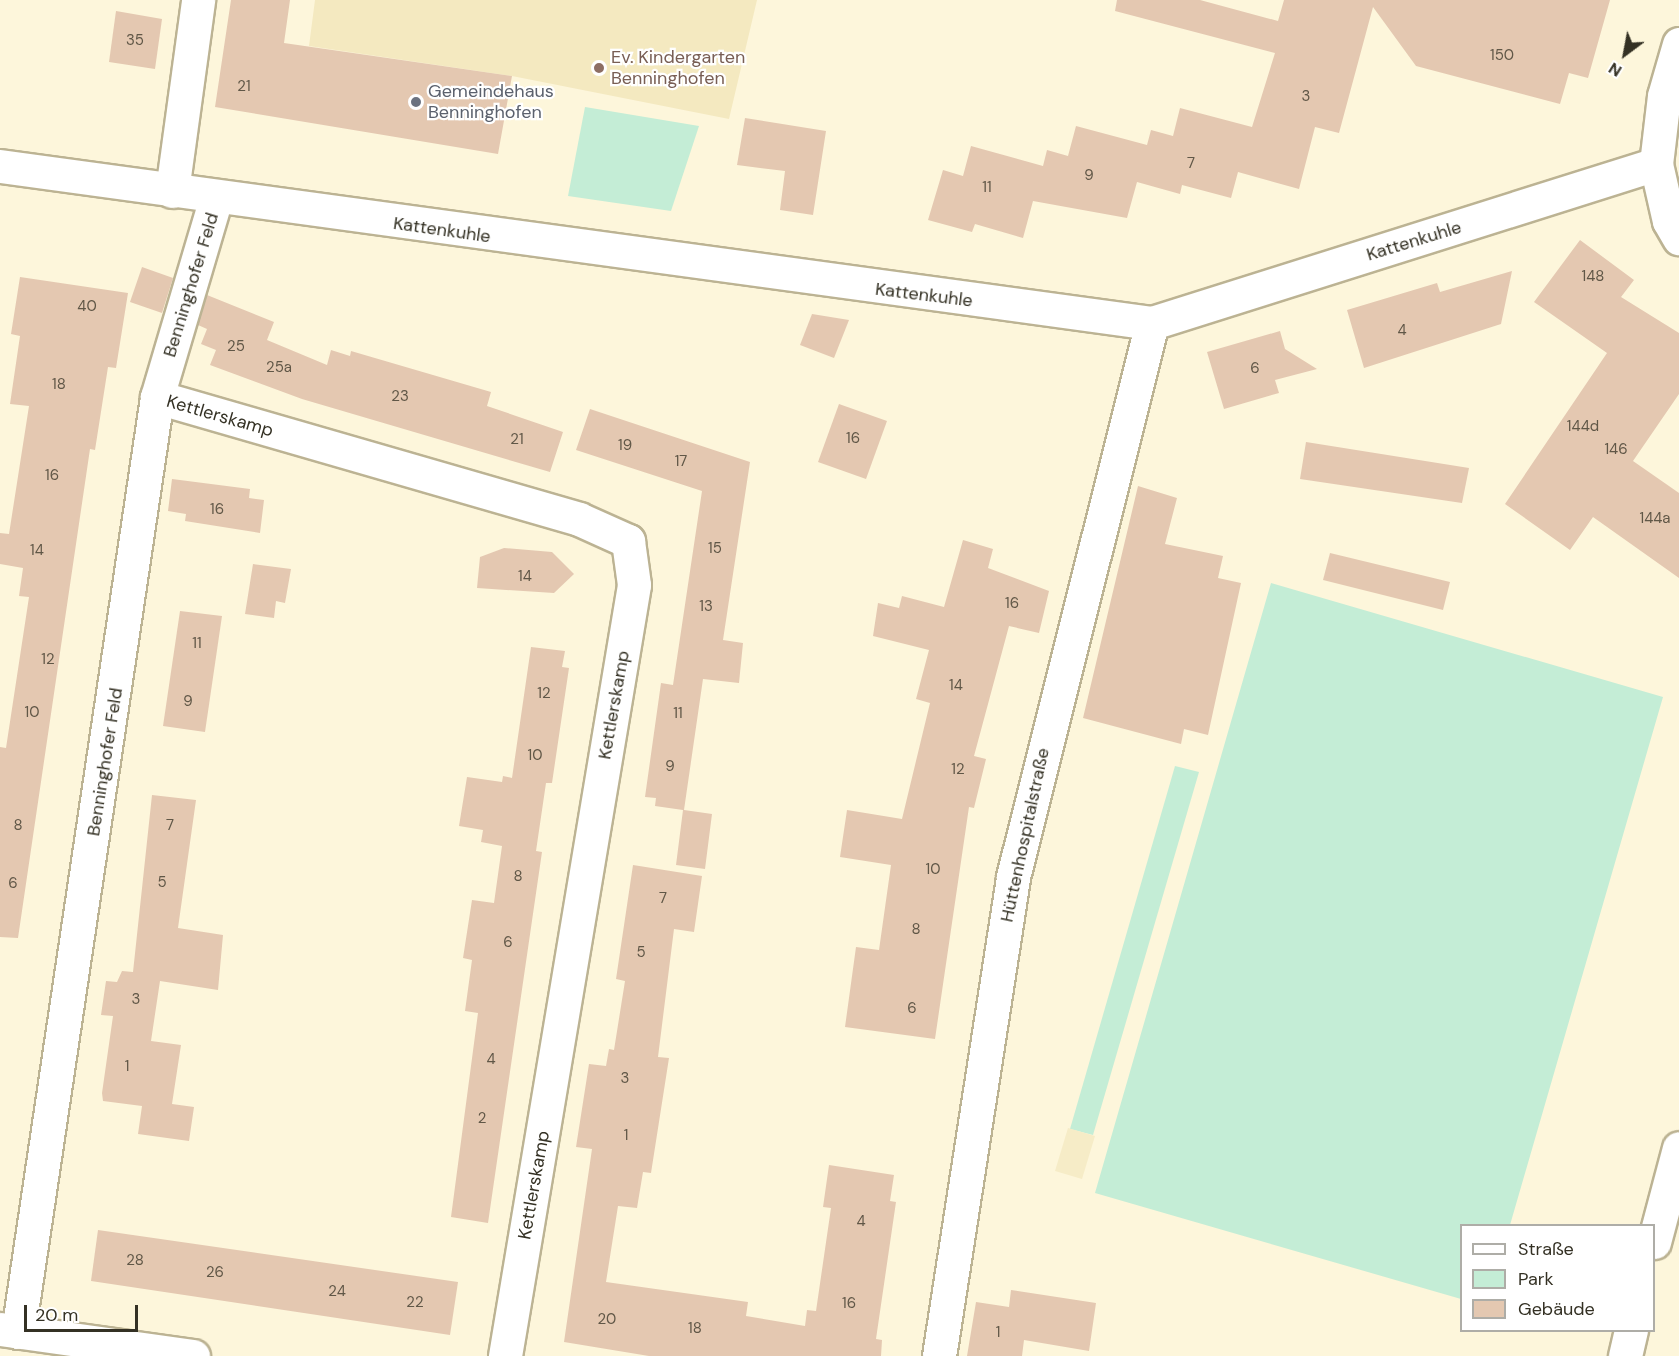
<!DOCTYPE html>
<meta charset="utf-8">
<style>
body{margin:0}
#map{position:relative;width:1679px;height:1356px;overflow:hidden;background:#fdf6db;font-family:"DM Sans",sans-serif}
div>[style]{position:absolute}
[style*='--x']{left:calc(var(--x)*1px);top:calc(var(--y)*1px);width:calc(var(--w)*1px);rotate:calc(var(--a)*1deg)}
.built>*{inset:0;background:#f4e9c0}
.green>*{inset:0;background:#c4edd6}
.sand>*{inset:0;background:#f6ecc7}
.building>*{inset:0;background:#e4c8b1}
.roads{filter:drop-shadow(2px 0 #bcb393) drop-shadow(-2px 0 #bcb393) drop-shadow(0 2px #bcb393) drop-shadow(0 -2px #bcb393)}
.minor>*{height:33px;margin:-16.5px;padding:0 16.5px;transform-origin:16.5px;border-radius:16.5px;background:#fff}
.major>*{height:33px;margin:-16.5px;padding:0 16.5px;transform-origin:16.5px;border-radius:16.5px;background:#fff}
.dots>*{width:16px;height:16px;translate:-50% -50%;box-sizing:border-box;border:3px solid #fff;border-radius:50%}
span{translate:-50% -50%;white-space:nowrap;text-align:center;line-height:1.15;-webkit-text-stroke:4.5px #fff;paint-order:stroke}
.number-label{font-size:15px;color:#605747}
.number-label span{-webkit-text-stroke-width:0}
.education-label{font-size:18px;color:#785e54}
.left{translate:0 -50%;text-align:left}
.worship-label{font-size:18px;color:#5b616d}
.street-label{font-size:18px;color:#343124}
.legend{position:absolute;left:1460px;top:1224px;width:195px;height:108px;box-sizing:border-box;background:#fff;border:2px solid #aeada7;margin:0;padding:8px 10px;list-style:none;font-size:18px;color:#343124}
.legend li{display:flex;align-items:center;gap:12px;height:30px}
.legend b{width:30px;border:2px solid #aeada7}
.north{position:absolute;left:1595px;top:24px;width:60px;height:60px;-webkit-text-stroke:4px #fff;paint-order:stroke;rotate:212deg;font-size:16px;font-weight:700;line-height:24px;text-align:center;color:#343124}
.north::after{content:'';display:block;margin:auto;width:21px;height:27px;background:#343124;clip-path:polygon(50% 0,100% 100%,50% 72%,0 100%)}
.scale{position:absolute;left:24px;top:1305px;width:114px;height:27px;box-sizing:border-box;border:3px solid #343124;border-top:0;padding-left:8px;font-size:18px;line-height:21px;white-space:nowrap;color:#343124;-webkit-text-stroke:4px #fff;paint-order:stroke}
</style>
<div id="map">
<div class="built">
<div style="clip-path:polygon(315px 0,757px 0,729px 119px,512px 76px,309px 46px)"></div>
</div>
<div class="green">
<div style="clip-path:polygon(585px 107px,699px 126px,671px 211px,568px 196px)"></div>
<div style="clip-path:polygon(1271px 583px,1663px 697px,1510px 1225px,1462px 1226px,1461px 1299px,1095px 1193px)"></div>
<div style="clip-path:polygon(1175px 766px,1199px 772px,1093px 1135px,1070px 1129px)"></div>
</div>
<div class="sand">
<div style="clip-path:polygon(1068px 1128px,1095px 1136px,1082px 1179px,1055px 1171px)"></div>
</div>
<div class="building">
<div style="clip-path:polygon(231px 0,290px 0,284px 43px,512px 76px,498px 154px,215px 107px)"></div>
<div style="clip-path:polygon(1117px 0,1200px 0,1278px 21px,1284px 0,1610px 0,1588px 78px,1569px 73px,1560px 104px,1416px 66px,1373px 7px,1339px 133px,1315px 127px,1299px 189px,1238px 172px,1231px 198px,1182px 185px,1180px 194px,1137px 182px,1127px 218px,1033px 201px,1023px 238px,975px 224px,972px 232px,928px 220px,943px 170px,963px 176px,971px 146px,1043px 166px,1047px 150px,1068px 156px,1076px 126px,1147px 145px,1151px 130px,1173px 136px,1180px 108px,1252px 127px,1275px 53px,1115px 11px)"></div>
<div style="clip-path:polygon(116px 11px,162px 19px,155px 69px,109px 62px)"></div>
<div style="clip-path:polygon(745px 118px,826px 131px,813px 215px,780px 210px,785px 171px,737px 165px)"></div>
<div style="clip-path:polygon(1580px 240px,1634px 280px,1621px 297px,1679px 333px,1679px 394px,1633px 461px,1679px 493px,1679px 578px,1593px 517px,1570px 550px,1505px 504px,1607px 353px,1534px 302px)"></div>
<div style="clip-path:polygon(142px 267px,173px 278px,162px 313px,130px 302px)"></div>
<div style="clip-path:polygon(1512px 271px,1501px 324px,1364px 368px,1347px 310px,1437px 283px,1440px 292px)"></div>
<div style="clip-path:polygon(20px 277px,128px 293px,116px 368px,108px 367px,95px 450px,90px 449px,18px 938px,0 937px,0 747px,6px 748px,29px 597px,19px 596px,23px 568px,0 564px,0 533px,9px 534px,29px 406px,10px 404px,20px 336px,11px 334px)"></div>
<div style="clip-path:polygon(207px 295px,274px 322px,267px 340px,327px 365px,331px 350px,350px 356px,351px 351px,491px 392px,487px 406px,563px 432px,550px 472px,302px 399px,210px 365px,216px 350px,201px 344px,207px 329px,198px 325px)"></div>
<div style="clip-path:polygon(812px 314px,849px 320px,834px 358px,800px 345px)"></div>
<div style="clip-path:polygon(1280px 331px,1285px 349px,1317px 369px,1275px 380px,1279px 393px,1224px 409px,1207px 352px)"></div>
<div style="clip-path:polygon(839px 404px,887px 421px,866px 479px,818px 462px)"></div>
<div style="clip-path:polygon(590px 409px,750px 462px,723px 640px,743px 643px,739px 683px,703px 679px,684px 810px,712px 814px,705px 869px,676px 865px,683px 810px,655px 806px,656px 798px,645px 797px,661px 683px,673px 685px,702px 491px,576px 450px)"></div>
<div style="clip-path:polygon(1306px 442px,1469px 468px,1462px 503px,1300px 479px)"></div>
<div style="clip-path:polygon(172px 479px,250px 489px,249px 498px,264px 500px,260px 533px,185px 521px,186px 514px,168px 511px)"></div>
<div style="clip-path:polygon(1138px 486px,1177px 498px,1165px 544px,1223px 556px,1218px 578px,1241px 583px,1208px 735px,1184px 729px,1181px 744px,1083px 718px)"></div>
<div style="clip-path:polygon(963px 540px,993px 549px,988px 568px,1049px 591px,1039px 633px,1009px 626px,974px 756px,986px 759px,974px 808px,969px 807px,935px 1039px,845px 1027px,856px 947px,879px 950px,891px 865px,840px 857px,847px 810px,902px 819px,930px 703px,916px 699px,929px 650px,873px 636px,878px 603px,899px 608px,902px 596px,944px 607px)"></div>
<div style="clip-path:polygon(504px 548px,552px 552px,574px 574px,554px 593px,477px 588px,480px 557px)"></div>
<div style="clip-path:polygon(1330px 553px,1450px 582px,1443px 610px,1323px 580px)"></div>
<div style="clip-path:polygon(253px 564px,291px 569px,285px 603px,276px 601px,274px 618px,245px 614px)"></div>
<div style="clip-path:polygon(180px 611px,222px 616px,205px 732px,163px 726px)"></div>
<div style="clip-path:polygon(531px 647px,565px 651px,562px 667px,569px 668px,552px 783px,546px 783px,536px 851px,542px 852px,488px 1223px,451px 1217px,478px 1013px,465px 1011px,472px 960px,463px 958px,472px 900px,494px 903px,502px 846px,481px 842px,483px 830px,459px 826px,467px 777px,502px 782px,503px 776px,512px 778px)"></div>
<div style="clip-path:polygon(152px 795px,196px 800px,178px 928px,223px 935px,218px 990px,160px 981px,151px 1041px,181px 1045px,172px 1104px,194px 1107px,189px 1141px,138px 1134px,142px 1106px,103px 1101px,102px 1093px,113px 1016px,101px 1015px,106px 981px,117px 982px,122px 971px,133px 972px)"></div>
<div style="clip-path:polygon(633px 865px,702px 876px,694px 932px,674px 929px,658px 1057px,669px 1058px,651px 1173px,643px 1172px,637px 1208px,618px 1206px,606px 1282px,748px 1302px,746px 1316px,805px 1326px,807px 1310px,816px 1311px,831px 1208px,823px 1207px,829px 1165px,894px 1175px,890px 1201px,896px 1202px,876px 1339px,882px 1340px,881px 1356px,649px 1356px,564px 1342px,592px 1149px,576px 1147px,589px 1064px,606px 1066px,609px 1049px,614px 1050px,625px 981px,616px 979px)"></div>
<div style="clip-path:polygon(98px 1230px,458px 1282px,450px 1335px,91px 1281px)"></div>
<div style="clip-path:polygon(1011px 1290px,1096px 1303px,1089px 1351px,1024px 1340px,1022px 1356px,967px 1356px,976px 1302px,1009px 1307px)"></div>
</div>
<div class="roads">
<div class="minor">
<div style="--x:0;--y:166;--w:1163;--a:7.76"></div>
<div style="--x:1152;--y:323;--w:528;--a:-17.51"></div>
<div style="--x:172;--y:191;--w:193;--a:-82.2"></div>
<div style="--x:157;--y:397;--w:439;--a:16.1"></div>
<div style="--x:579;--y:519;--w:54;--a:24.2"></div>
<div style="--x:628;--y:541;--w:44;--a:82.2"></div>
<div style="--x:634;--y:585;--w:782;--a:99.5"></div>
<div style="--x:0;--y:1329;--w:195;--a:8"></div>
<div style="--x:18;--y:1332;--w:945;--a:-81.54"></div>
<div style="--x:157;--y:397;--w:208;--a:-73.5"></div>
<div style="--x:939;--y:1356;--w:485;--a:-81.2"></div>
<div style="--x:1013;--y:877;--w:571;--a:-75.92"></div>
</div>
<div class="major">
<div style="--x:1679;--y:44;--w:54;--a:106.1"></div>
<div style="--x:1664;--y:96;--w:68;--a:96.7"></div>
<div style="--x:1656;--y:164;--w:58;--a:77.2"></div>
<div style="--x:1669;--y:221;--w:20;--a:60"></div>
<div style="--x:1654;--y:1242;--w:97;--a:-75.1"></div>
<div style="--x:1625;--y:1356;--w:27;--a:-77"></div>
</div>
</div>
<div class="dots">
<div style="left:599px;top:68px;background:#8d6e63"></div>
<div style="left:416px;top:102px;background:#6b7280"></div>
</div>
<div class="number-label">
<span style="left:135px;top:41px">35</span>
<span style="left:1502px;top:56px">150</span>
<span style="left:244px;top:87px">21</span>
<span style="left:1306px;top:97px">3</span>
<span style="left:1191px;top:164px">7</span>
<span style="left:1089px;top:176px">9</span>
<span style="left:987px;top:188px">11</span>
<span style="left:1593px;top:277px">148</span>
<span style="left:87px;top:307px">40</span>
<span style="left:1402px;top:331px">4</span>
<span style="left:236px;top:347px">25</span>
<span style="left:279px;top:368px">25a</span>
<span style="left:1255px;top:369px">6</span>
<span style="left:59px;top:385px">18</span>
<span style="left:400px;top:397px">23</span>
<span style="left:1583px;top:427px">144d</span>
<span style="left:853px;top:439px">16</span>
<span style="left:517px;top:440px">21</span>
<span style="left:625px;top:446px">19</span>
<span style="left:1616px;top:450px">146</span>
<span style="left:681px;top:462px">17</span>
<span style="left:52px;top:476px">16</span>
<span style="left:217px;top:510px">16</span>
<span style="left:1655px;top:519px">144a</span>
<span style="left:715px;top:549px">15</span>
<span style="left:37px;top:551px">14</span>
<span style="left:525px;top:577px">14</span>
<span style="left:1012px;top:604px">16</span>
<span style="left:706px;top:607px">13</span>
<span style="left:197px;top:644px">11</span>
<span style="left:48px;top:660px">12</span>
<span style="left:956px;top:686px">14</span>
<span style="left:544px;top:694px">12</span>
<span style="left:188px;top:702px">9</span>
<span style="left:32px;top:713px">10</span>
<span style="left:678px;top:714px">11</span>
<span style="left:535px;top:756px">10</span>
<span style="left:670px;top:767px">9</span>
<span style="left:958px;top:770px">12</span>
<span style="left:18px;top:826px">8</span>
<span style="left:170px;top:826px">7</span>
<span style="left:933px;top:870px">10</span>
<span style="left:518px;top:877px">8</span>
<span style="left:162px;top:883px">5</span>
<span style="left:13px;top:884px">6</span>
<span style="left:663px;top:899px">7</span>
<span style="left:916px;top:930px">8</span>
<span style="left:508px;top:943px">6</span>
<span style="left:641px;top:953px">5</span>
<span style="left:136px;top:1000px">3</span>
<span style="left:912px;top:1009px">6</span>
<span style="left:491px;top:1060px">4</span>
<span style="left:127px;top:1067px">1</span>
<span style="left:625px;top:1079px">3</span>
<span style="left:482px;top:1119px">2</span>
<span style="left:626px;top:1136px">1</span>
<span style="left:861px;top:1222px">4</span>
<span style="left:135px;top:1261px">28</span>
<span style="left:215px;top:1273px">26</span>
<span style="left:337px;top:1292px">24</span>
<span style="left:415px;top:1303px">22</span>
<span style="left:849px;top:1304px">16</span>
<span style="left:607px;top:1320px">20</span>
<span style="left:695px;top:1329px">18</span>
<span style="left:998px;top:1333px">1</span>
</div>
<div class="education-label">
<span class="left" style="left:611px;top:68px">Ev. Kindergarten<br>Benninghofen</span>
</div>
<div class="worship-label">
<span class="left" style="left:428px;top:102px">Gemeindehaus<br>Benninghofen</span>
</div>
<div class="street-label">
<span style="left:442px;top:230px;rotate:8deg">Kattenkuhle</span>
<span style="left:1414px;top:241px;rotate:-17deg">Kattenkuhle</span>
<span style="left:191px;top:285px;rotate:-73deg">Benninghofer Feld</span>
<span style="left:924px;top:295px;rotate:7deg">Kattenkuhle</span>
<span style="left:220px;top:416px;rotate:16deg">Kettlerskamp</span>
<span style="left:614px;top:705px;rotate:-80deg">Kettlerskamp</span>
<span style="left:105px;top:762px;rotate:-81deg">Benninghofer Feld</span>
<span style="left:1025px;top:835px;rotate:-78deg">Hüttenhospitalstraße</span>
<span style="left:534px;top:1185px;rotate:-80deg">Kettlerskamp</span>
</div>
<ul class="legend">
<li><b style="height:8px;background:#fff"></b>Straße</li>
<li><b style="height:16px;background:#c4edd6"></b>Park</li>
<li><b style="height:16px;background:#e4c8b1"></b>Gebäude</li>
</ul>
<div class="north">N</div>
<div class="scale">20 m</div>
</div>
